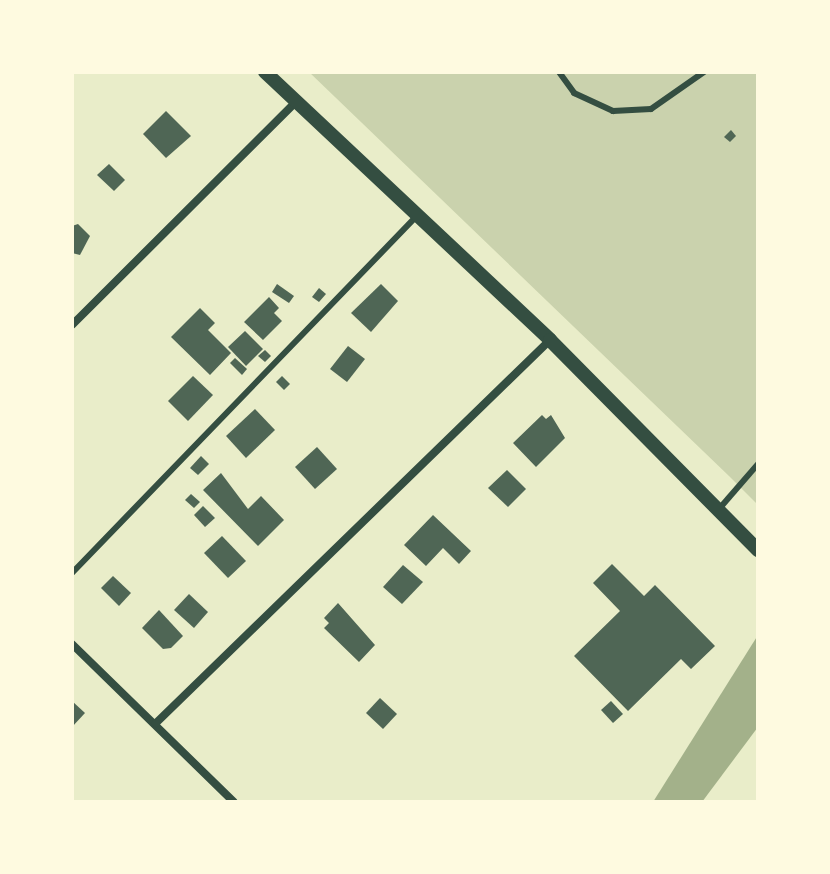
<!DOCTYPE html>
<style>
body{margin:0}
#map{position:relative;width:830px;height:874px;overflow:hidden;background:#e9edc9;font-family:Inter,sans-serif}
div>[style]{position:absolute}
[style*='--x']{left:calc(var(--x)*1px);top:calc(var(--y)*1px);width:calc(var(--w)*1px);rotate:calc(var(--a)*1deg)}
.green>*{inset:0;background:#cad2ad}
.water>*{inset:0;background:#a3b18a}
.building>*{inset:0;background:#4f6655}
.service>*{height:6px;margin:-3px;padding:0 3px;transform-origin:3px;border-radius:3px;background:#344e41}
.minor>*{height:8px;margin:-4px;padding:0 4px;transform-origin:4px;border-radius:4px;background:#344e41}
.tertiary>*{height:14px;margin:-7px;padding:0 7px;transform-origin:7px;border-radius:7px;background:#344e41}
span{translate:-50% -50%;white-space:nowrap;text-align:center;line-height:1.15;-webkit-text-stroke:8px #fefae0;paint-order:stroke}
.frame{position:absolute;inset:0;border:74px solid #fefae0;pointer-events:none}
</style>
<div id="map">
<div class="green">
<div style="clip-path:polygon(309px 72px,758px 72px,758px 505px,729px 476px)"></div>
</div>
<div class="water">
<div style="clip-path:polygon(758px 635px,758px 727px,702px 802px,653px 802px)"></div>
</div>
<div class="building">
<div style="clip-path:polygon(166px 111px,191px 136px,166px 158px,143px 134px)"></div>
<div style="clip-path:polygon(731px 130px,736px 136px,730px 142px,724px 137px)"></div>
<div style="clip-path:polygon(109px 164px,125px 180px,114px 191px,97px 175px)"></div>
<div style="clip-path:polygon(78px 224px,90px 236px,80px 255px,72px 253px,72px 226px)"></div>
<div style="clip-path:polygon(277px 284px,294px 296px,289px 303px,272px 292px)"></div>
<div style="clip-path:polygon(381px 284px,398px 301px,371px 332px,351px 313px)"></div>
<div style="clip-path:polygon(319px 288px,326px 294px,319px 302px,312px 297px)"></div>
<div style="clip-path:polygon(269px 297px,279px 308px,274px 313px,282px 321px,263px 340px,244px 322px)"></div>
<div style="clip-path:polygon(200px 308px,215px 323px,208px 330px,231px 353px,210px 375px,171px 337px)"></div>
<div style="clip-path:polygon(245px 331px,263px 349px,246px 366px,228px 347px)"></div>
<div style="clip-path:polygon(348px 346px,365px 359px,347px 382px,330px 369px)"></div>
<div style="clip-path:polygon(265px 350px,271px 356px,265px 362px,258px 356px)"></div>
<div style="clip-path:polygon(235px 358px,247px 369px,242px 375px,230px 363px)"></div>
<div style="clip-path:polygon(193px 376px,213px 395px,188px 421px,168px 401px)"></div>
<div style="clip-path:polygon(282px 376px,290px 384px,284px 390px,276px 382px)"></div>
<div style="clip-path:polygon(255px 409px,275px 430px,246px 458px,226px 436px)"></div>
<div style="clip-path:polygon(542px 415px,546px 419px,551px 415px,565px 438px,536px 467px,513px 443px)"></div>
<div style="clip-path:polygon(317px 447px,337px 469px,315px 489px,295px 467px)"></div>
<div style="clip-path:polygon(201px 456px,209px 464px,198px 475px,190px 468px)"></div>
<div style="clip-path:polygon(507px 470px,526px 489px,508px 507px,488px 488px)"></div>
<div style="clip-path:polygon(221px 473px,248px 509px,261px 496px,284px 520px,258px 546px,203px 490px)"></div>
<div style="clip-path:polygon(191px 494px,200px 502px,194px 508px,185px 500px)"></div>
<div style="clip-path:polygon(203px 506px,215px 518px,205px 527px,194px 515px)"></div>
<div style="clip-path:polygon(433px 515px,471px 551px,459px 564px,443px 548px,426px 566px,404px 545px)"></div>
<div style="clip-path:polygon(222px 536px,246px 561px,228px 578px,204px 553px)"></div>
<div style="clip-path:polygon(612px 564px,644px 596px,655px 585px,715px 646px,691px 669px,681px 659px,628px 711px,574px 656px,620px 611px,593px 583px)"></div>
<div style="clip-path:polygon(403px 565px,423px 582px,402px 604px,383px 587px)"></div>
<div style="clip-path:polygon(113px 576px,131px 593px,119px 606px,101px 588px)"></div>
<div style="clip-path:polygon(189px 594px,208px 612px,194px 628px,174px 610px)"></div>
<div style="clip-path:polygon(338px 603px,375px 645px,359px 662px,324px 628px,329px 623px,324px 618px)"></div>
<div style="clip-path:polygon(159px 610px,183px 636px,171px 648px,163px 649px,142px 628px)"></div>
<div style="clip-path:polygon(380px 698px,397px 714px,383px 729px,366px 713px)"></div>
<div style="clip-path:polygon(72px 701px,85px 713px,72px 727px)"></div>
<div style="clip-path:polygon(611px 701px,623px 714px,613px 723px,601px 710px)"></div>
</div>
<div class="service">
<div style="--x:559;--y:72;--w:26;--a:54"></div>
<div style="--x:574;--y:93;--w:43;--a:24.8"></div>
<div style="--x:613;--y:111;--w:38;--a:-3"></div>
<div style="--x:651;--y:109;--w:65;--a:-34.9"></div>
<div style="--x:719;--y:509;--w:60;--a:-49.1"></div>
<div style="--x:72;--y:573;--w:496;--a:-46"></div>
</div>
<div class="minor">
<div style="--x:72;--y:325;--w:315;--a:-44.9"></div>
<div style="--x:72;--y:644;--w:226;--a:44.3"></div>
<div style="--x:156;--y:723;--w:549;--a:-44.19"></div>
</div>
<div class="tertiary">
<div style="--x:265;--y:72;--w:391;--a:43.2"></div>
<div style="--x:550;--y:340;--w:296;--a:45.3"></div>
</div>
<div class="frame"></div>
</div>
